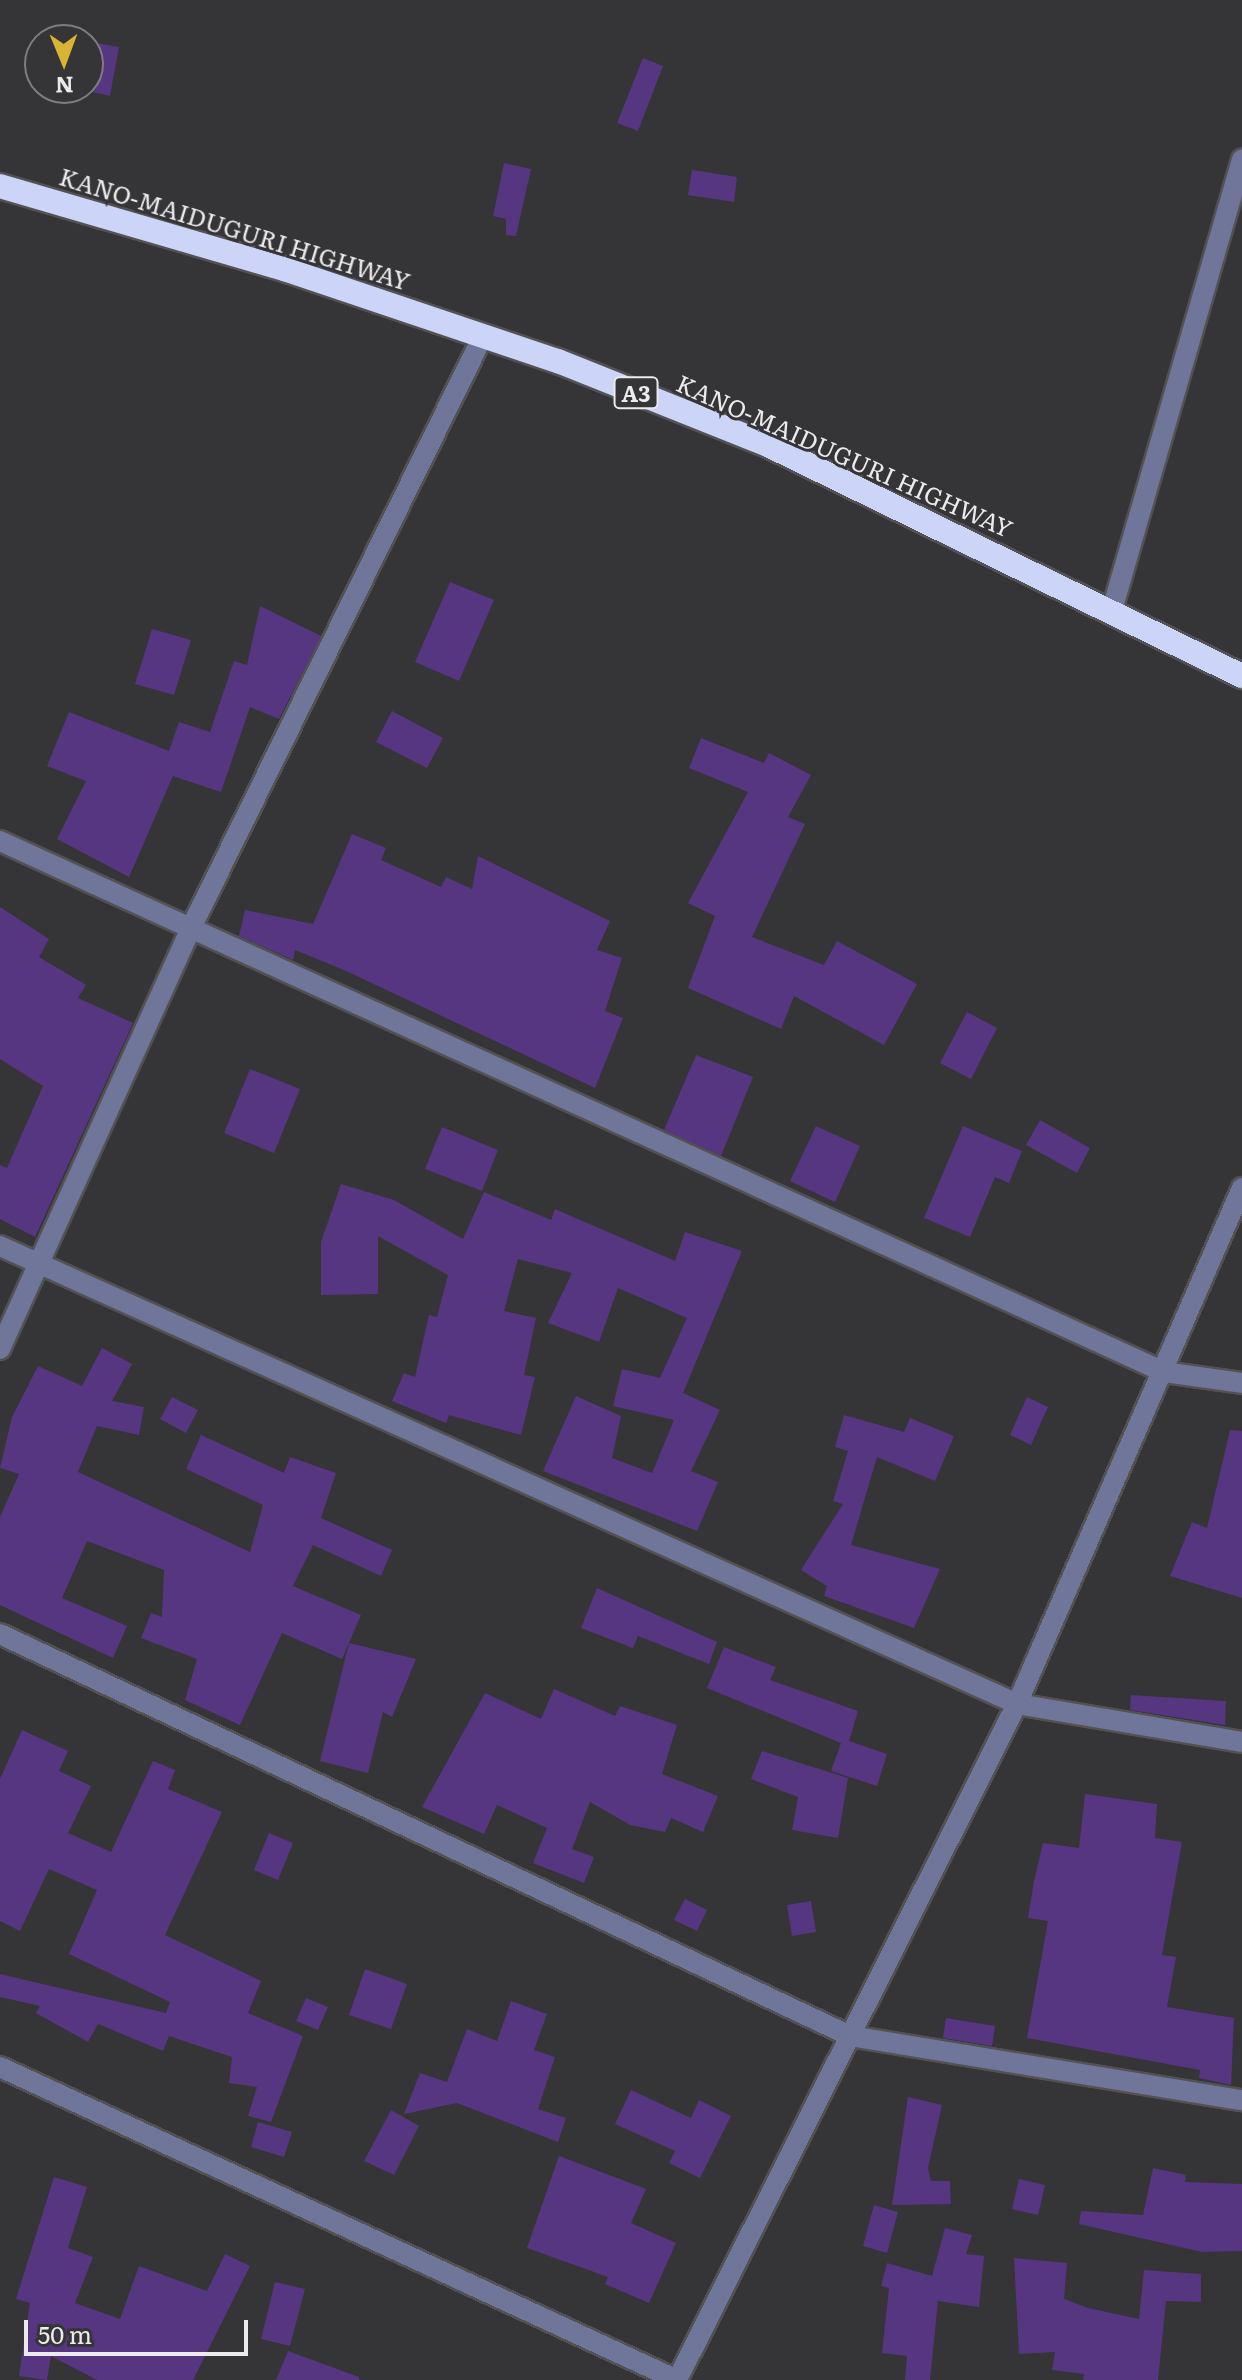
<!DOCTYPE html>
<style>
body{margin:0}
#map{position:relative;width:1242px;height:2380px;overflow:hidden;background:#353437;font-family:Literata,serif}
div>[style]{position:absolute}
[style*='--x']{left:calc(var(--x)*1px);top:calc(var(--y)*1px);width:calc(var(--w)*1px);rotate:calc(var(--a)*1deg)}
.building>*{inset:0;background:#563681}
.roads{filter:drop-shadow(2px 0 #525154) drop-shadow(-2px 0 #525154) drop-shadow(0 2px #525154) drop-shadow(0 -2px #525154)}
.minor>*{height:20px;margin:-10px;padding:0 10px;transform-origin:10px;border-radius:10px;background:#6f769a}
.highway>*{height:24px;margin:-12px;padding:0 12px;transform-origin:12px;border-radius:12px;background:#ccd4f7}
span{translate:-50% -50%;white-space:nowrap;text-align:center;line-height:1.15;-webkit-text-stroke:6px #353437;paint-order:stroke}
.shield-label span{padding:2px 6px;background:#353437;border:2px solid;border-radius:6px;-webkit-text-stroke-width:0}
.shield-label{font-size:22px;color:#ebeaec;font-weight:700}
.street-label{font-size:24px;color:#ebeaec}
.north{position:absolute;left:24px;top:24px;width:80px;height:80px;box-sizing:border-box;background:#353437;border:2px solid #7e7d7f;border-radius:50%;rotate:179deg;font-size:22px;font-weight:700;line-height:32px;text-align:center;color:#ebeaec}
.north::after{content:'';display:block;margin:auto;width:28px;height:36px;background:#d7b434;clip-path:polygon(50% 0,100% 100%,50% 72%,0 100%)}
.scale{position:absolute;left:24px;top:2320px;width:224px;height:36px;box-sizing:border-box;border:4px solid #ebeaec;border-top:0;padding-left:10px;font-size:24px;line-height:28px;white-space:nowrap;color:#ebeaec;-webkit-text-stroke:6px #353437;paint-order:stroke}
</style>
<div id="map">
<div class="building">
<div style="clip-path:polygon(97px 43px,119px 47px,110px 96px,88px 91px)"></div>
<div style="clip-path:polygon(643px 58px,663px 66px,638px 131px,617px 123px)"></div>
<div style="clip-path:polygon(504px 163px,531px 169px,516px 236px,506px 235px,506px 219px,493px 216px)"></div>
<div style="clip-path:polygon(692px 170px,737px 177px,734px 202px,688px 195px)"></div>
<div style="clip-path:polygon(450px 582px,494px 600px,459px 681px,415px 662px)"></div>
<div style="clip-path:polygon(260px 606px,321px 636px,279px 719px,250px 707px,221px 792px,173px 776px,129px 877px,57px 839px,86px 781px,47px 766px,69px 712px,169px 751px,179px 722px,210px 732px,234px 661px,247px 665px)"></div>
<div style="clip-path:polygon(152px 629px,191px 640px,174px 695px,135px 684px)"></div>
<div style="clip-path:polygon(392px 711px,443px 738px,427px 768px,376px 742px)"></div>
<div style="clip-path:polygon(701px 738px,764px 763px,769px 753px,811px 775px,788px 817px,805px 824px,752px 937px,824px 965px,837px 941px,917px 984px,884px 1045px,794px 996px,781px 1029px,688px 988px,715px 916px,688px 903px,748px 792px,689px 768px)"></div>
<div style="clip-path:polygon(352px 834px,386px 848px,381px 860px,441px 887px,446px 877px,472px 889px,478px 856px,610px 921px,597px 950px,622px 958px,605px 1011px,623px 1018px,595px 1088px,344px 970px,295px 950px,293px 960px,239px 936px,245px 910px,313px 924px)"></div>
<div style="clip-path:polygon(0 907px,49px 939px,39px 957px,86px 985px,78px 998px,133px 1023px,35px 1237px,0 1219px,0 1165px,7px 1168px,43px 1086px,0 1059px)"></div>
<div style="clip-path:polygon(967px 1012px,997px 1028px,971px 1079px,940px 1063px)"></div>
<div style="clip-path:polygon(696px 1055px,753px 1077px,721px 1156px,664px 1130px)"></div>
<div style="clip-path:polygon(250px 1069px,300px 1089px,274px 1153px,224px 1133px)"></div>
<div style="clip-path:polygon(1040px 1120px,1090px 1148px,1077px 1173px,1026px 1145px)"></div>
<div style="clip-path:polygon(816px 1126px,860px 1146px,835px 1202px,790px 1181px)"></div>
<div style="clip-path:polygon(963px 1126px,1022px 1151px,1009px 1183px,995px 1177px,970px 1237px,924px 1218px)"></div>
<div style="clip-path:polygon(442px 1127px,498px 1150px,482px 1191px,425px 1169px)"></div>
<div style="clip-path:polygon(341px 1184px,394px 1200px,463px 1239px,484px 1192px,551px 1220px,555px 1209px,675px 1261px,685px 1232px,742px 1251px,683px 1393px,720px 1410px,691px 1471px,718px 1482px,697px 1531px,543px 1471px,576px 1396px,621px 1416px,612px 1458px,652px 1473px,674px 1420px,613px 1406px,622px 1369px,660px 1378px,687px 1318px,618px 1288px,599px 1342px,548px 1323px,572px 1273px,518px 1259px,504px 1311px,536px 1318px,524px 1375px,535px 1377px,521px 1435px,449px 1415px,446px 1423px,392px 1401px,404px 1373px,415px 1377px,429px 1315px,437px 1317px,448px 1275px,378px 1236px,378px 1294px,321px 1295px,321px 1242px)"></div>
<div style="clip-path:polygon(102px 1348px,132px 1364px,112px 1401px,144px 1407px,139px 1435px,97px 1426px,78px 1472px,250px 1552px,263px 1505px,186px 1469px,201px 1435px,284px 1473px,290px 1457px,336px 1473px,321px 1518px,392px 1550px,381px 1576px,313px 1545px,293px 1586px,361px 1615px,342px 1659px,282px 1633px,240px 1725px,185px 1700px,197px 1659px,141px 1638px,151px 1613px,162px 1617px,164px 1570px,87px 1541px,62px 1598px,127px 1626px,113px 1658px,0 1605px,0 1517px,19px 1474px,0 1468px,12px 1417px,38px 1366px,82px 1386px)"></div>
<div style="clip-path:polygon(172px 1397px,198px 1410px,186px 1433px,160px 1419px)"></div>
<div style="clip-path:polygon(1027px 1397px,1048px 1407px,1031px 1445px,1010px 1435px)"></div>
<div style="clip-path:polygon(844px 1415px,904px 1432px,910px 1418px,954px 1436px,935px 1481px,877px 1457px,851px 1545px,940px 1569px,914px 1628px,824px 1596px,827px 1586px,801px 1570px,843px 1504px,833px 1501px,848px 1451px,835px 1447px)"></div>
<div style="clip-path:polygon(1230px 1430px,1242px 1431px,1242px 1598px,1170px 1576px,1192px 1522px,1207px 1528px)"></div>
<div style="clip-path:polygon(597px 1588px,717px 1642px,709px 1664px,638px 1636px,633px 1648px,581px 1628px)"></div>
<div style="clip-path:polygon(349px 1643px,416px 1659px,392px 1717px,383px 1712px,368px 1773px,320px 1761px)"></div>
<div style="clip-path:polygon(724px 1647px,776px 1667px,770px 1680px,858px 1711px,849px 1741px,887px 1754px,877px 1786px,831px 1771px,841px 1743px,707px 1688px)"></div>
<div style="clip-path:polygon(554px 1689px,615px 1716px,620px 1706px,677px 1725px,662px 1774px,718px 1796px,703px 1832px,671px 1818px,665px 1832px,630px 1825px,590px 1802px,572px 1849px,594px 1857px,584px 1883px,533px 1863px,547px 1828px,497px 1805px,484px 1834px,422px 1807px,485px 1693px,541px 1719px)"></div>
<div style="clip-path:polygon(1131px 1695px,1226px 1701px,1225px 1725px,1130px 1710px)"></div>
<div style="clip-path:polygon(22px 1730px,68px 1751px,59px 1771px,91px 1786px,68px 1833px,111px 1852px,153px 1761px,175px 1770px,168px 1789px,222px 1812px,165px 1935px,261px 1981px,248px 2013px,303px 2036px,271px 2122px,248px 2116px,257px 2087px,229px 2083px,232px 2057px,169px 2036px,163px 2051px,98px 2024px,88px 2042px,36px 2013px,40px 2006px,0 1997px,0 1974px,166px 2013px,170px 2002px,69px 1954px,97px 1890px,49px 1869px,20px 1931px,0 1921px,0 1779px)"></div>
<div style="clip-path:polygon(762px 1751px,848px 1778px,838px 1838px,792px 1830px,798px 1797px,751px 1779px)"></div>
<div style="clip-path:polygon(1085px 1794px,1157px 1804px,1155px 1838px,1182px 1842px,1162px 1955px,1176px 1957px,1167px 2007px,1234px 2018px,1231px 2085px,1199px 2078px,1200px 2070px,1027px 2038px,1048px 1921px,1028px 1918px,1034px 1881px,1043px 1843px,1079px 1848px)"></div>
<div style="clip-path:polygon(269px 1833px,293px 1843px,278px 1880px,254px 1870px)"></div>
<div style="clip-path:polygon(685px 1899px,707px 1910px,697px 1931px,674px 1920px)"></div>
<div style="clip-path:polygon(811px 1901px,816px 1932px,792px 1936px,787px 1905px)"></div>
<div style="clip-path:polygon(365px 1969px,407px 1984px,391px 2029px,349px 2015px)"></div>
<div style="clip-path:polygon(306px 1998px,328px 2007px,318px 2030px,296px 2021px)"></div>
<div style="clip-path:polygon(511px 2001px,547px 2014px,534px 2050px,555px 2057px,538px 2109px,566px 2118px,558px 2142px,457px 2103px,404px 2114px,420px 2073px,447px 2082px,467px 2029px,497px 2041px)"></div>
<div style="clip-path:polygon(946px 2018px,995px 2026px,992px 2046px,943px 2038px)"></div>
<div style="clip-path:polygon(631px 2090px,691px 2118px,699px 2100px,731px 2116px,700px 2178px,669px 2163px,675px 2151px,615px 2124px)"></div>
<div style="clip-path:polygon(908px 2097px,942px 2105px,928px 2168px,931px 2181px,950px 2181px,951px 2204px,892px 2205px)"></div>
<div style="clip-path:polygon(391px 2110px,419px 2126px,394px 2175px,364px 2161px)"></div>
<div style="clip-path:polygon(258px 2122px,292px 2132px,284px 2157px,251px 2147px)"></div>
<div style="clip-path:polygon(559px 2156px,646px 2189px,631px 2223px,676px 2243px,649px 2303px,605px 2284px,608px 2277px,527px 2248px)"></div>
<div style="clip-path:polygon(1153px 2168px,1186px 2175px,1185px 2182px,1242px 2184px,1242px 2251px,1202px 2252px,1079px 2224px,1081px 2211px,1143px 2215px)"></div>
<div style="clip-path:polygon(54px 2177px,87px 2187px,68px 2248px,93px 2257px,75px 2303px,120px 2319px,139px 2266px,207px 2291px,225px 2254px,250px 2266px,193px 2380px,97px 2380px,51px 2356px,47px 2380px,19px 2376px,30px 2303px,16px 2299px)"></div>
<div style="clip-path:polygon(1019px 2179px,1045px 2185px,1038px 2215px,1012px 2209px)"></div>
<div style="clip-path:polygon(874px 2205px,898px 2212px,887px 2253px,863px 2246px)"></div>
<div style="clip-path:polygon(945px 2228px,972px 2235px,966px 2254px,984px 2256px,979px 2307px,938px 2301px,930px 2380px,905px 2380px,907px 2356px,882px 2353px,889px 2288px,881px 2286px,887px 2263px,932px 2276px)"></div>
<div style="clip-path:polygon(1014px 2258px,1067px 2263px,1064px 2299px,1088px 2308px,1139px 2319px,1144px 2270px,1201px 2274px,1201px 2302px,1166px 2301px,1158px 2380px,1083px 2380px,1084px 2374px,1052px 2370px,1055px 2352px,1019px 2354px)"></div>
<div style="clip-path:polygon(275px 2282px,305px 2289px,290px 2346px,261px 2339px)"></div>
<div style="clip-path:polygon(288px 2351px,359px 2377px,359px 2380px,276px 2380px)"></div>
</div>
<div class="roads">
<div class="minor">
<div style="--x:1112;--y:610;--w:469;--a:-73.9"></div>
<div style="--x:0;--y:841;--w:1279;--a:24.52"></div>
<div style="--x:1164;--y:1372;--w:79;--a:8"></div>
<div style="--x:0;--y:1246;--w:1115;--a:24.24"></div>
<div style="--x:1017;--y:1704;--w:228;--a:9.6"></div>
<div style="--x:0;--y:1349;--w:462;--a:-65.6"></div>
<div style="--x:191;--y:928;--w:660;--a:-63.75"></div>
<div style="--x:0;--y:1634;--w:940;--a:25.31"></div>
<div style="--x:850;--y:2036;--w:397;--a:9.3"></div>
<div style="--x:0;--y:2067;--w:746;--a:24.81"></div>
<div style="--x:677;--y:2380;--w:757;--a:-63.3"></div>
<div style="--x:1017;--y:1704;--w:563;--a:-66.44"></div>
</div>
<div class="highway">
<div style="--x:0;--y:186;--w:299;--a:16.3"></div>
<div style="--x:287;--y:270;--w:286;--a:18.6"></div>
<div style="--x:558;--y:361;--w:228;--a:21.8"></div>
<div style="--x:770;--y:446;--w:525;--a:25.98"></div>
</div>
</div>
<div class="shield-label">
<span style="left:636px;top:393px">A3</span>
</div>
<div class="street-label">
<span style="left:235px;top:228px;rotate:17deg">KANO-MAIDUGURI HIGHWAY</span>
<span style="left:845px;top:455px;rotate:24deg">KANO-MAIDUGURI HIGHWAY</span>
</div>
<div class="north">N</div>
<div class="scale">50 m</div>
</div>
